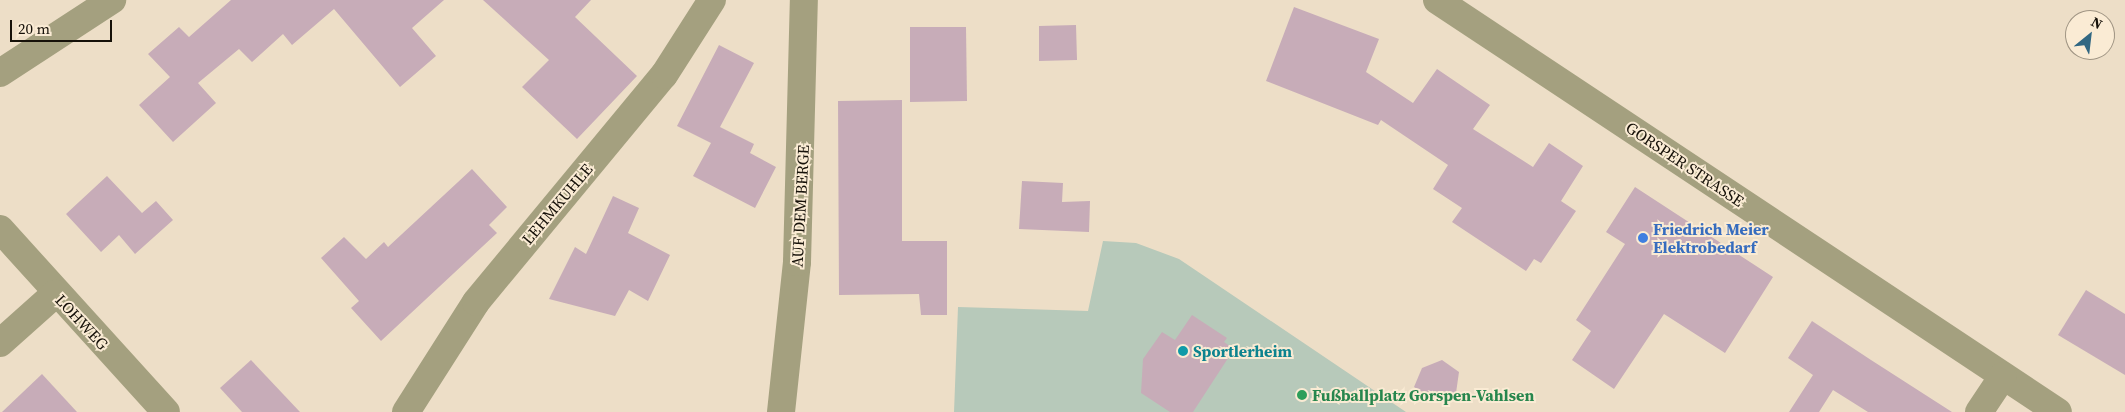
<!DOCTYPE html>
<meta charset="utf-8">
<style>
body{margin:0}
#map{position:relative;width:2125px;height:412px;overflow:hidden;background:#eddec7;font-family:"Source Serif 4",serif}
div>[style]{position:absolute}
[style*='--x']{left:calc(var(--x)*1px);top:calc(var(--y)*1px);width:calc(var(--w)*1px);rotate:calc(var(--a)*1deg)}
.green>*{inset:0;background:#b7c9ba}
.building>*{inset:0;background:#c7acb8}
.minor>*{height:28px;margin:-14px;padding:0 14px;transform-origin:14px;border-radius:14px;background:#a4a07f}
.dots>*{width:14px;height:14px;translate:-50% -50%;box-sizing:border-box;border:2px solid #faebd4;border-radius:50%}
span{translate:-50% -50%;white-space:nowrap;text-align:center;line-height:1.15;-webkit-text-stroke:4px #faebd4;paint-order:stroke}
.street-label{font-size:16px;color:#161109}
.shop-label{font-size:16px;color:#366cbe;font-weight:700}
.left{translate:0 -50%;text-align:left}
.culture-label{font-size:16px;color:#0d838f;font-weight:700}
.leisure-label{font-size:16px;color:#27864d;font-weight:700}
.north{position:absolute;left:2065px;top:10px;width:50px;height:50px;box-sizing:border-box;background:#faebd4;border:1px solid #9f9483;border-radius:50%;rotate:29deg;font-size:14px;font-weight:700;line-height:20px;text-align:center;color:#161109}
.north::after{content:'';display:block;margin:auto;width:18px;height:22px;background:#316782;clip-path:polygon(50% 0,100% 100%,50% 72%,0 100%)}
.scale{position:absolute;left:10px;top:20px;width:102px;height:22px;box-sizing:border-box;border:2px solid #161109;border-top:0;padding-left:6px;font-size:15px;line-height:18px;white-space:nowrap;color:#161109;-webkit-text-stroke:4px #faebd4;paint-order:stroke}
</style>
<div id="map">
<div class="green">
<div style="clip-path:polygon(1103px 241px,1136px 243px,1179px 259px,1406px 412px,954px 412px,958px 307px,1088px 311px)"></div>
</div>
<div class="building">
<div style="clip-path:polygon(231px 0,444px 0,412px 28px,436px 56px,400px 87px,334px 9px,292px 45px,283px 34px,252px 62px,239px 49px,198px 83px,216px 103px,173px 142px,139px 105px,170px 77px,148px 54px,179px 27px,189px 37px)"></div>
<div style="clip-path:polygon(483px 0,591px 0,575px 17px,637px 76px,577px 139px,522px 87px,549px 60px)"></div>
<div style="clip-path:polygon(1294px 7px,1379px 39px,1366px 72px,1413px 103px,1437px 69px,1490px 105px,1473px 129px,1533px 167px,1549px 143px,1583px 166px,1561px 201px,1576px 211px,1541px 263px,1534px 259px,1526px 271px,1452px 222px,1462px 208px,1433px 189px,1448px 165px,1381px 120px,1378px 125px,1266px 81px)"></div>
<div style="clip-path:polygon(1076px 25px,1077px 60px,1039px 61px,1039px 26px)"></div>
<div style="clip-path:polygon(910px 27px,966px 27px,967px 101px,910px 102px)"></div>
<div style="clip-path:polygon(719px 45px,754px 63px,720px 127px,754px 144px,750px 153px,776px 167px,755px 208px,693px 176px,711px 143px,677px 126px)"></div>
<div style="clip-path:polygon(902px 100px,902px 241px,947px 241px,947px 315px,921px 315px,919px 294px,839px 295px,838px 101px)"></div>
<div style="clip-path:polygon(472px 169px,507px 207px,489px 225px,497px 233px,381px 341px,351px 308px,359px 301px,321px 258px,344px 237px,366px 259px,384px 242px,388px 247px)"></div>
<div style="clip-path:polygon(107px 176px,142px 213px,156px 201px,173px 220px,135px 254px,119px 235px,101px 252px,66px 214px)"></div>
<div style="clip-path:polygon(1022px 181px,1063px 183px,1062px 202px,1090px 201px,1089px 232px,1019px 229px)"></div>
<div style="clip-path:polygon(1635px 187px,1773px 277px,1725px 353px,1664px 314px,1614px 389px,1572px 360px,1591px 331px,1576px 320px,1625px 244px,1606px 232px)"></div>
<div style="clip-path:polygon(613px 196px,639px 208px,628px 233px,670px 255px,648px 301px,629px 290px,615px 316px,549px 299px,575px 247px,586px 254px)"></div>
<div style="clip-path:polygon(2086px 290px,2125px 314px,2125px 375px,2058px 335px)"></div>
<div style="clip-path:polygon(1192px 315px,1227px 338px,1224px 342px,1234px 349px,1193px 412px,1170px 412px,1141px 393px,1143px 359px,1162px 332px,1175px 340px)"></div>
<div style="clip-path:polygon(1812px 321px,1871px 360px,1952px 412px,1868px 412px,1833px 390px,1819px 412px,1789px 412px,1813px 375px,1788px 358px)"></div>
<div style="clip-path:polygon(251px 360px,300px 412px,242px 412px,220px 388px)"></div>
<div style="clip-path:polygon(1442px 360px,1459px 372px,1456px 393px,1437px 401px,1414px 387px,1422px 368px)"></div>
<div style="clip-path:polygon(42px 374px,77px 412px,2px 412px)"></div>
</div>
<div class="minor">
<div style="--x:1437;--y:0;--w:745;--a:33.56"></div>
<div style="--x:0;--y:73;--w:134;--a:-33.1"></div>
<div style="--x:0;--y:229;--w:247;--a:47.8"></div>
<div style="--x:0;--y:343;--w:74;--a:-41.7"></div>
<div style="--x:406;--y:412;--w:130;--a:-57.5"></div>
<div style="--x:476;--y:302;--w:295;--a:-50.4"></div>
<div style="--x:664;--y:75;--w:89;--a:-57.4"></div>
<div style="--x:781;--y:412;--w:151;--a:-83.9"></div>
<div style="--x:797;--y:262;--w:262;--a:-88.5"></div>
<div style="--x:1979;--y:412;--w:43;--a:-56.3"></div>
</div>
<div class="dots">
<div style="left:1643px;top:238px;background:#3f7fe0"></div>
<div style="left:1183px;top:351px;background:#0f9aa8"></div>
<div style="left:1302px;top:395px;background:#2e9e5b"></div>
</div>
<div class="street-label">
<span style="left:1685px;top:164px;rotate:34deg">GORSPER STRASSE</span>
<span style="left:557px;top:204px;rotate:-50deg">LEHMKUHLE</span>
<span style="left:800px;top:206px;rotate:-87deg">AUF DEM BERGE</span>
<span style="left:82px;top:322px;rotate:47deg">LOHWEG</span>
</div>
<div class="shop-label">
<span class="left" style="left:1653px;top:238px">Friedrich Meier<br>Elektrobedarf</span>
</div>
<div class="culture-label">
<span class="left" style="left:1193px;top:351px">Sportlerheim</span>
</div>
<div class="leisure-label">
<span class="left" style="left:1312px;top:395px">Fußballplatz Gorspen-Vahlsen</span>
</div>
<div class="north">N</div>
<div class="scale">20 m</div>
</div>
